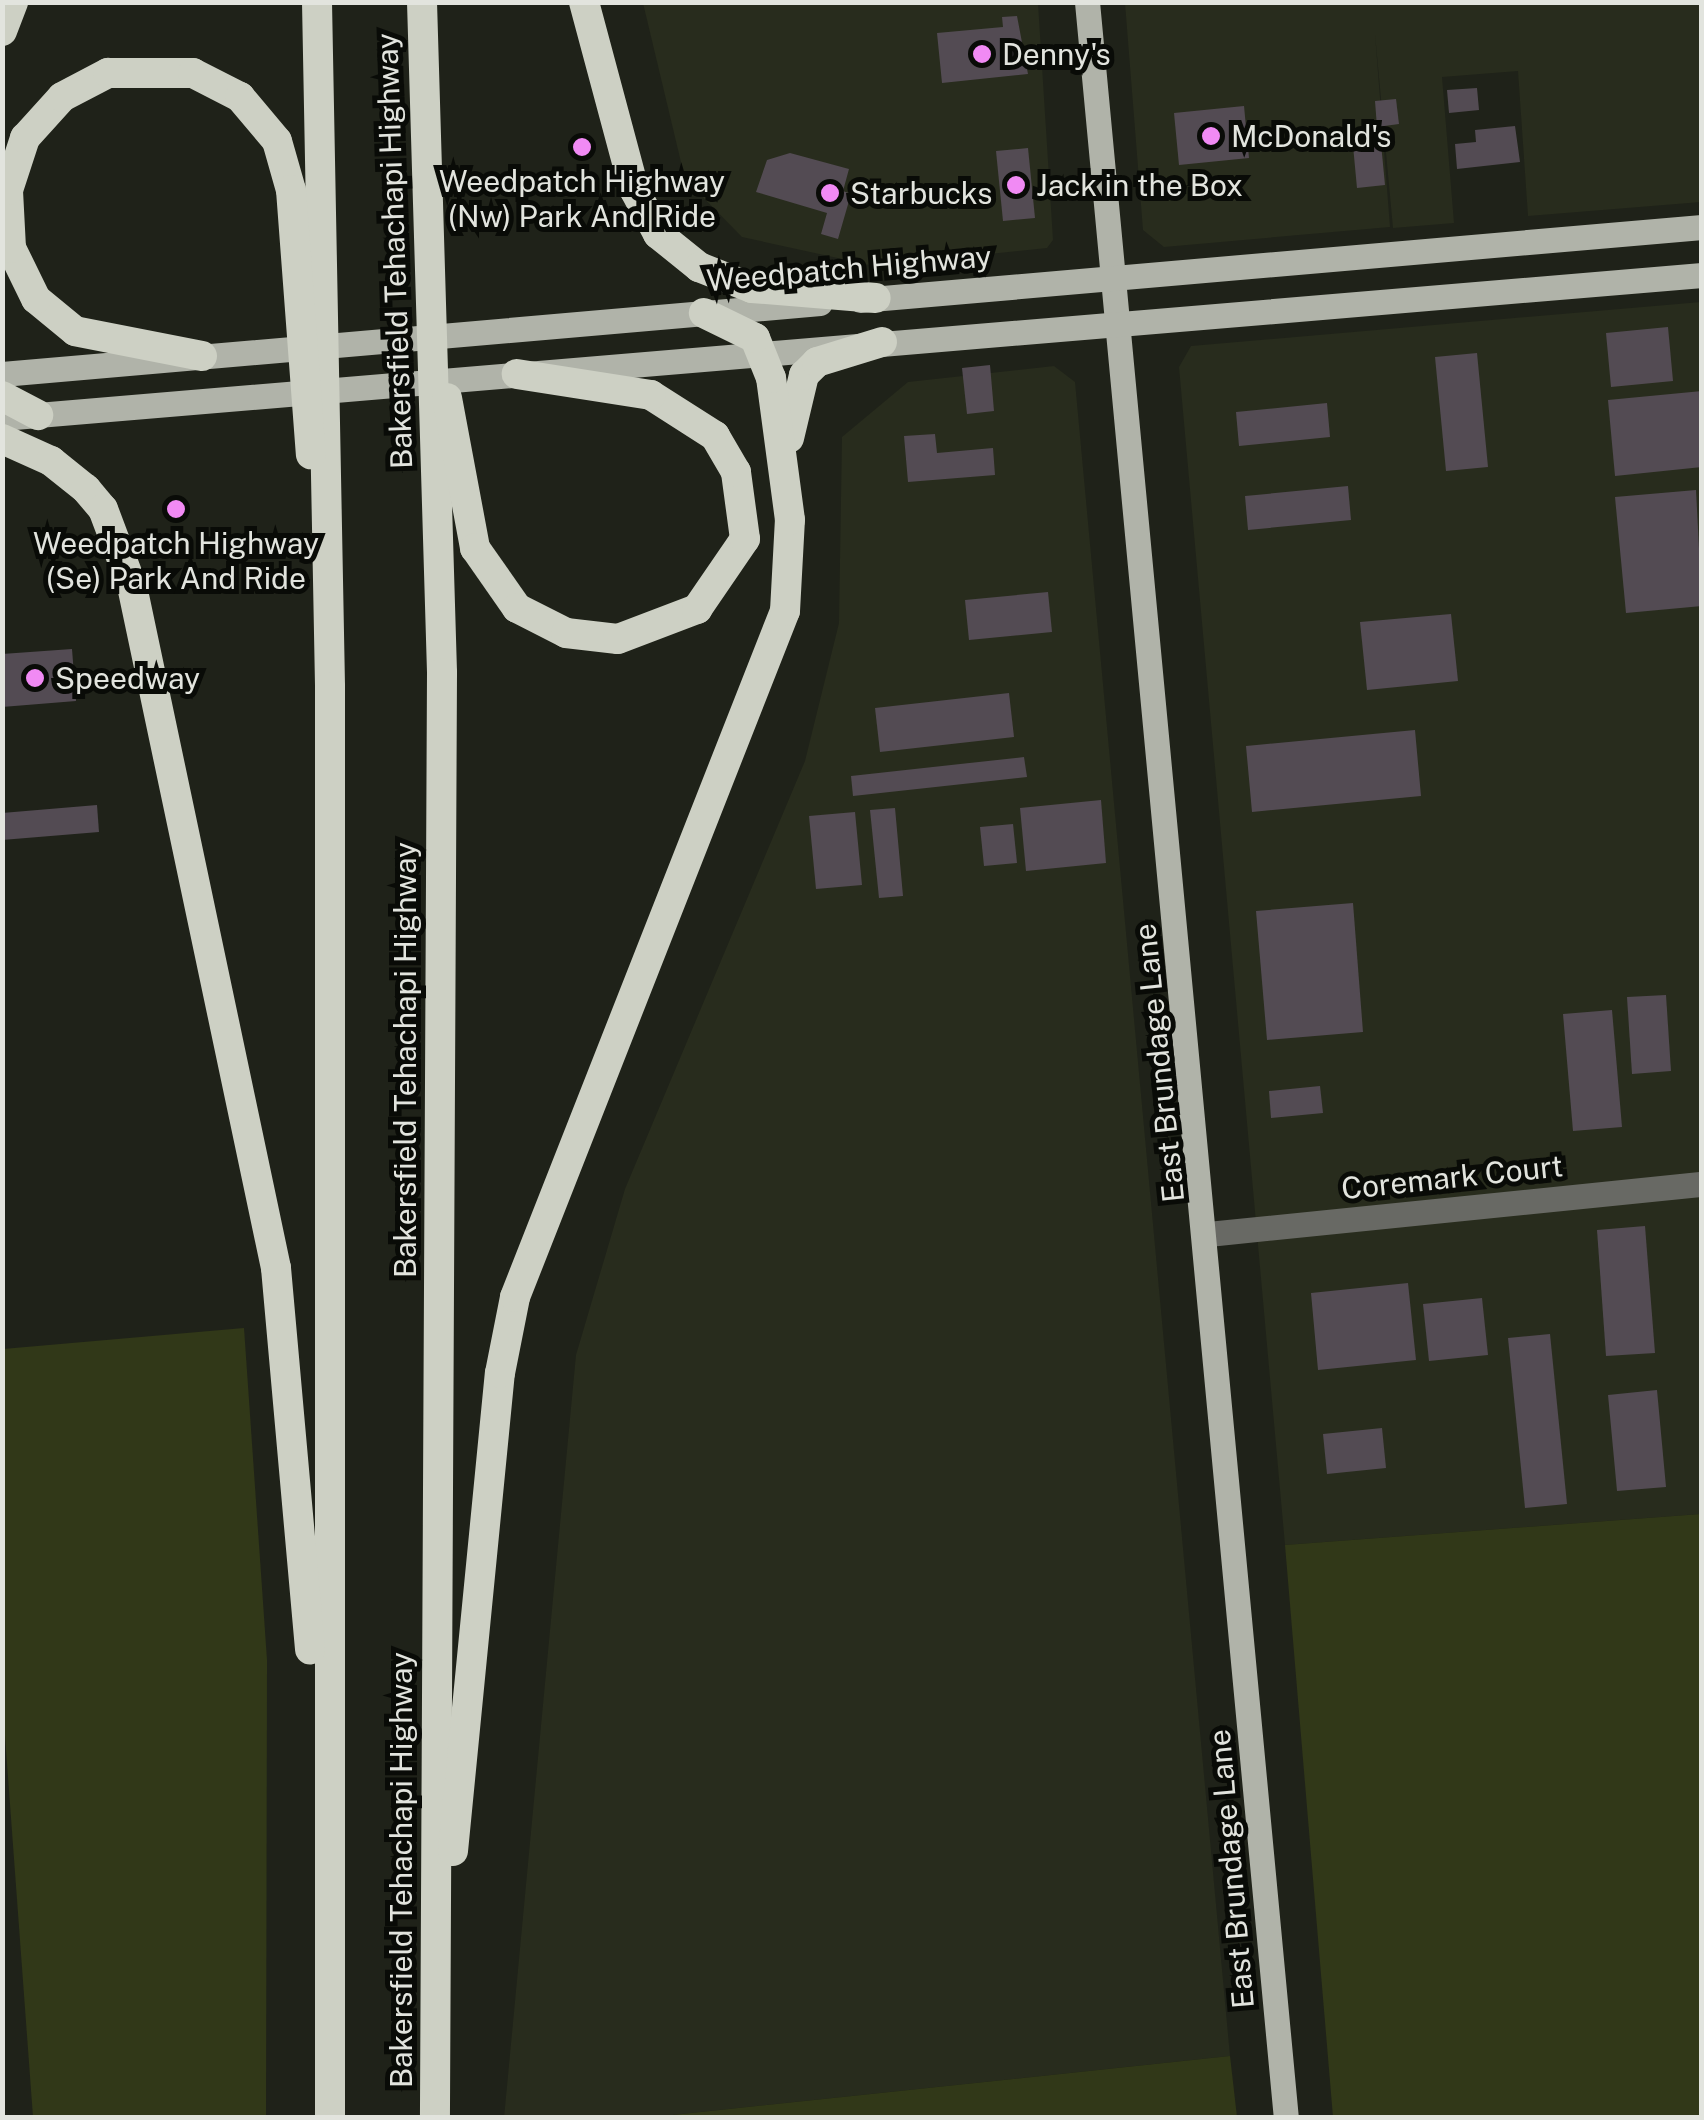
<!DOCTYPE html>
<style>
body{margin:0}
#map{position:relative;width:1704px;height:2120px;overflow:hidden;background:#1f2219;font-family:"Public Sans",sans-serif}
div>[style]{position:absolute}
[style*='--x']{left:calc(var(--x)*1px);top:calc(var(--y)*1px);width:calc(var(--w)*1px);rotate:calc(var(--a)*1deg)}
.built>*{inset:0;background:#282c1d}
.green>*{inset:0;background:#313818}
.building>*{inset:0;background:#534b53}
.minor>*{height:25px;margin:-12.5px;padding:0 12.5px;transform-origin:12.5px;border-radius:12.5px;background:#686964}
.major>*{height:25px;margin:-12.5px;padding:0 12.5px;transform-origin:12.5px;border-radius:12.5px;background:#b0b3a9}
.highway>*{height:30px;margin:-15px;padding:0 15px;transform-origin:15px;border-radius:15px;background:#cdd0c4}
.dots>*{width:28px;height:28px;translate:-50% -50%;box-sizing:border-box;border:5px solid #090b07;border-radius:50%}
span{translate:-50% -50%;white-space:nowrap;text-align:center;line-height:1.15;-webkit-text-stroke:10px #090b07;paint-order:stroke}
.poi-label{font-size:30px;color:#e2e4de}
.left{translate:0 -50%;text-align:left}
.street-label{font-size:30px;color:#e2e4de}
.frame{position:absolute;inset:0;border:5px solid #e2e4de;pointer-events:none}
</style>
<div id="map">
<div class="built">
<div style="clip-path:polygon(643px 3px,1038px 3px,1053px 240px,1047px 248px,874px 266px,742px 237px,685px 179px)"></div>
<div style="clip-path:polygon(1125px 3px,1701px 3px,1701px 202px,1528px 216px,1518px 71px,1442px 77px,1454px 223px,1393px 228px,1375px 34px,1390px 227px,1164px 247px,1143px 230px)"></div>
<div style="clip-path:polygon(1701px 302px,1701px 1514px,1285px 1545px,1179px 367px,1191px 346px)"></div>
<div style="clip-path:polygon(1054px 366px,1075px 382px,1230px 2056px,654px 2117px,504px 2118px,576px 1355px,625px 1189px,805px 761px,839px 623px,842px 437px,908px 382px)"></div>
</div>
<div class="green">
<div style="clip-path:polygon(244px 1328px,267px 1660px,266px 2117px,33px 2117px,3px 1709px,3px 1349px)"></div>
<div style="clip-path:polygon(1701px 1514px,1701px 2117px,1333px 2117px,1285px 1545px)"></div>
<div style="clip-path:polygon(1230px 2056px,1237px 2117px,654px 2117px)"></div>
</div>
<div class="building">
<div style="clip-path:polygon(1017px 16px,1028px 74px,942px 83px,937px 33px,1003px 27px,1002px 17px)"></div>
<div style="clip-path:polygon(1477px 88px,1479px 110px,1449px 113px,1447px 90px)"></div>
<div style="clip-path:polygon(1396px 99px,1399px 124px,1377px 127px,1375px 101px)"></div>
<div style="clip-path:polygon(1244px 106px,1249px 158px,1179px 165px,1174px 113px)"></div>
<div style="clip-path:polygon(1515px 126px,1520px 162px,1457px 169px,1455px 144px,1476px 142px,1475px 130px)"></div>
<div style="clip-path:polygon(1380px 133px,1385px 185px,1357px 188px,1352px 135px)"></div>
<div style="clip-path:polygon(1028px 148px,1035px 218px,1003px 221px,996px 151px)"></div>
<div style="clip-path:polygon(790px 153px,849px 169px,843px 191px,851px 194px,838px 239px,821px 234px,827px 213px,756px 192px,767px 160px)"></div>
<div style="clip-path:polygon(1668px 327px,1673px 381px,1611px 387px,1606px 333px)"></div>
<div style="clip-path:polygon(1477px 353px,1488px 467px,1446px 471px,1435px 357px)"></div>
<div style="clip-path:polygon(990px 365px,994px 411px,967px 414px,962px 368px)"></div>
<div style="clip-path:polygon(1702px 391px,1702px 467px,1615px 476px,1608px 400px)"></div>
<div style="clip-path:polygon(1327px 403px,1330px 437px,1239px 446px,1236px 412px)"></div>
<div style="clip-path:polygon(935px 434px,937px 453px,993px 448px,995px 475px,908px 482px,904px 436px)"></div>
<div style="clip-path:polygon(1348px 486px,1351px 520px,1248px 530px,1245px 496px)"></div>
<div style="clip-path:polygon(1696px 490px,1702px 606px,1626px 613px,1615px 497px)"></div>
<div style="clip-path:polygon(1048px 592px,1052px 632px,969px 640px,965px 600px)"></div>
<div style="clip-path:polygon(1451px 614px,1458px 681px,1367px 690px,1360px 622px)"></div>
<div style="clip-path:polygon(72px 649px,76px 701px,2px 707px,2px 654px)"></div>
<div style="clip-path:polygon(1009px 693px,1014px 737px,880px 752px,875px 708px)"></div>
<div style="clip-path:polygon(1415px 730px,1421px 796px,1252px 812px,1246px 746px)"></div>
<div style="clip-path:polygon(1024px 757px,1027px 777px,853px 796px,851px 776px)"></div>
<div style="clip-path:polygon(1101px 800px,1106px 863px,1026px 871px,1020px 808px)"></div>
<div style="clip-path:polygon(97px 805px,99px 832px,2px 840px,2px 813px)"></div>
<div style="clip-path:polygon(895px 808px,903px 896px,879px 898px,870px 810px)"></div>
<div style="clip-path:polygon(855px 812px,862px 885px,816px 889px,809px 816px)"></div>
<div style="clip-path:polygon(1013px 824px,1017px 863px,984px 866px,980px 827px)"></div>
<div style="clip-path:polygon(1353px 903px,1363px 1032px,1267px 1040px,1256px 911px)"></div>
<div style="clip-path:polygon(1666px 995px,1671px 1071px,1632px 1074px,1627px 997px)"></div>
<div style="clip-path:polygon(1612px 1010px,1622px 1127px,1573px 1131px,1563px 1014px)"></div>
<div style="clip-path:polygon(1320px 1086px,1323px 1113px,1271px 1118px,1269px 1091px)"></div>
<div style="clip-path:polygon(1645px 1226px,1655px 1353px,1606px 1356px,1597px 1230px)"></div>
<div style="clip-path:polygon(1408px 1283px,1416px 1360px,1318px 1370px,1311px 1293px)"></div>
<div style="clip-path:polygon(1482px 1298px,1488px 1355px,1429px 1361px,1423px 1304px)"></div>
<div style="clip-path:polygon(1550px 1334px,1567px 1504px,1525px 1508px,1508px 1338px)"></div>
<div style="clip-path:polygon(1657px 1390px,1666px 1487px,1617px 1491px,1608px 1395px)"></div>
<div style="clip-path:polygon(1382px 1428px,1386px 1468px,1327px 1474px,1323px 1434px)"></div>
</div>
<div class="minor">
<div style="--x:1208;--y:1234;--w:497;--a:-5.8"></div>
</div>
<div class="major">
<div style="--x:1087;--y:2;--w:2125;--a:84.63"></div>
<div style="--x:860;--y:300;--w:845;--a:-4.96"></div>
<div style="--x:2;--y:374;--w:821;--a:-4.96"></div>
<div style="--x:2;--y:418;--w:1706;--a:-4.81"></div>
</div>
<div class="highway">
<div style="--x:317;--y:2;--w:685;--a:88.91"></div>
<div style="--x:330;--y:687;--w:1431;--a:90"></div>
<div style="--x:422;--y:2;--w:671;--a:88.29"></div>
<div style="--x:442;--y:673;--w:1445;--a:90.28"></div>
<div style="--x:584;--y:2;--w:194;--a:75"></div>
<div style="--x:634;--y:189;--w:51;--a:61.9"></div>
<div style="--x:658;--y:234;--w:53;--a:38.8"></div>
<div style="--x:699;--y:267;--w:57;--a:21.6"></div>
<div style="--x:752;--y:288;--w:124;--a:4.6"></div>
<div style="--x:2;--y:31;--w:31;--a:-69"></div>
<div style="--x:202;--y:356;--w:129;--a:-168.9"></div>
<div style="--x:75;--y:331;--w:50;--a:-140.6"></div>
<div style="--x:36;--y:299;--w:57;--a:-116.1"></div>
<div style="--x:11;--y:248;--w:58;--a:-93"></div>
<div style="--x:8;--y:190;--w:55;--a:-71.9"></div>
<div style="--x:25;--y:138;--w:55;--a:-47.9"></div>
<div style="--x:62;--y:97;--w:52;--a:-27.6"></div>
<div style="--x:108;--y:73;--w:85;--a:0"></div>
<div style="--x:193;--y:73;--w:53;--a:27.1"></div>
<div style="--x:240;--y:97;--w:57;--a:49.9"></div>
<div style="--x:277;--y:141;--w:51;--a:74.1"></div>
<div style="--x:291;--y:190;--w:265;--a:85.7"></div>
<div style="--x:2;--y:396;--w:41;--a:27.8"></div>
<div style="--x:447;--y:398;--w:153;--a:79.4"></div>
<div style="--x:475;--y:548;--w:73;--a:55"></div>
<div style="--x:517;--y:608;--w:55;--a:27"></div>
<div style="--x:566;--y:633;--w:52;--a:6.6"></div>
<div style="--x:618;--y:639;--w:85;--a:-20.8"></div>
<div style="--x:697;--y:609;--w:85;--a:-55.6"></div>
<div style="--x:745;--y:539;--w:68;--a:-97.7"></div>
<div style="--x:736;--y:472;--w:42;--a:-120.3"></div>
<div style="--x:715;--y:436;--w:76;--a:-147.4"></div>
<div style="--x:651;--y:395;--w:136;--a:-171.1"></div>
<div style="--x:789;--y:438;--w:65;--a:-76.6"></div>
<div style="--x:804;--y:375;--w:18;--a:-45"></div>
<div style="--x:817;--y:362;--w:68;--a:-17.1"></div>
<div style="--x:2;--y:439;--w:54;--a:24.2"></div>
<div style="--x:51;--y:461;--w:45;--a:38.7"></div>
<div style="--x:86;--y:489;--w:26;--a:50"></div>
<div style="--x:103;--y:509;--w:82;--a:69.4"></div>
<div style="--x:132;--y:586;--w:697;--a:78.08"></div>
<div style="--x:276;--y:1268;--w:383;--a:84.9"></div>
<div style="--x:453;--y:1851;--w:480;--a:-84.4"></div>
<div style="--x:500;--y:1373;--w:77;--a:-78.8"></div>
<div style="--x:515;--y:1297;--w:737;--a:-68.52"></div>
<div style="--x:785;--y:611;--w:91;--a:-86.9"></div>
<div style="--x:790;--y:520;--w:143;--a:-97.6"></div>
<div style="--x:771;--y:378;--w:43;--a:-111.8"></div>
<div style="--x:755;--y:338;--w:57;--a:-153.9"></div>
</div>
<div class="dots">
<div style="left:982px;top:54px;background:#f18af4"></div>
<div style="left:1211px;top:136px;background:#f18af4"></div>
<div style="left:582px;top:147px;background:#f18af4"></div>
<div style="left:1016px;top:185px;background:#f18af4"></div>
<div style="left:830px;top:193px;background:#f18af4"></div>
<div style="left:176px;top:509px;background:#f18af4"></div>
<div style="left:35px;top:678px;background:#f18af4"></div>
</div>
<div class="poi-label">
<span class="left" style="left:1002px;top:54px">Denny's</span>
<span class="left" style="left:1231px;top:136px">McDonald's</span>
<span style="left:582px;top:198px">Weedpatch Highway<br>(Nw) Park And Ride</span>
<span class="left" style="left:1036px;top:185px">Jack in the Box</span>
<span class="left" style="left:850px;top:193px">Starbucks</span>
<span style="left:176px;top:560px">Weedpatch Highway<br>(Se) Park And Ride</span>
<span class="left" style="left:55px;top:678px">Speedway</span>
</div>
<div class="street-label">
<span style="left:394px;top:251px;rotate:-92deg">Bakersfield Tehachapi Highway</span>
<span style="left:849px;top:268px;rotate:-5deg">Weedpatch Highway</span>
<span style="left:405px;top:1060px;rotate:-90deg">Bakersfield Tehachapi Highway</span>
<span style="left:1159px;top:1063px;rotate:-96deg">East Brundage Lane</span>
<span style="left:1452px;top:1177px;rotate:-6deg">Coremark Court</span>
<span style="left:1231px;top:1869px;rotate:-95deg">East Brundage Lane</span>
<span style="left:401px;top:1870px;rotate:-90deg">Bakersfield Tehachapi Highway</span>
</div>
<div class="frame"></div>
</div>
